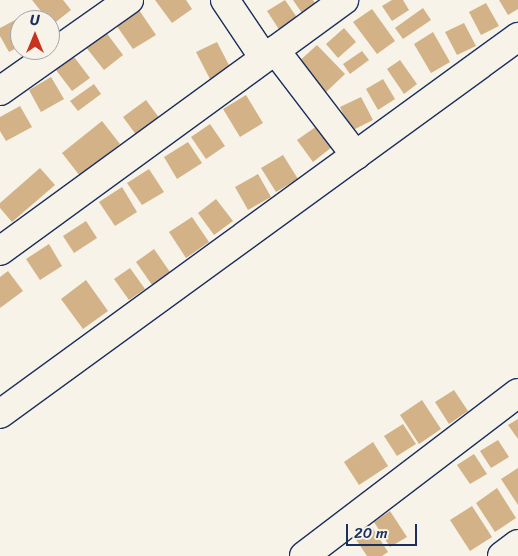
<!DOCTYPE html>
<style>
body{margin:0}
#map{position:relative;width:518px;height:556px;overflow:hidden;background:#f7f3e8;font-family:Sriracha,sans-serif}
div>[style]{position:absolute}
[style*='--x']{left:calc(var(--x)*1px);top:calc(var(--y)*1px);width:calc(var(--w)*1px);rotate:calc(var(--a)*1deg)}
.building>*{inset:0;background:#d2b286}
.roads{filter:drop-shadow(1px 0 #1b2f5e) drop-shadow(-1px 0 #1b2f5e) drop-shadow(0 1px #1b2f5e) drop-shadow(0 -1px #1b2f5e)}
.minor>*{height:28px;margin:-14px;padding:0 14px;transform-origin:14px;border-radius:14px;background:#f7f3e8}
span{translate:-50% -50%;white-space:nowrap;text-align:center;line-height:1.15;-webkit-text-stroke:4px #f7f3e8;paint-order:stroke}
.north{position:absolute;left:10px;top:10px;width:50px;height:50px;box-sizing:border-box;background:#f7f3e8;border:1px solid #9fa5b1;border-radius:50%;rotate:0deg;font-size:14px;font-weight:700;line-height:20px;text-align:center;color:#1b2f5e}
.north::after{content:'';display:block;margin:auto;width:18px;height:22px;background:#c8321e;clip-path:polygon(50% 0,100% 100%,50% 72%,0 100%)}
.scale{position:absolute;left:346px;top:524px;width:71px;height:22px;box-sizing:border-box;border:2px solid #1b2f5e;border-top:0;padding-left:6px;font-size:15px;line-height:18px;white-space:nowrap;color:#1b2f5e;-webkit-text-stroke:4px #f7f3e8;paint-order:stroke}
</style>
<div id="map">
<div class="building">
<div style="clip-path:polygon(32px 0,63px 0,71px 10px,52px 25px)"></div>
<div style="clip-path:polygon(155px 0,186px 0,192px 9px,172px 23px)"></div>
<div style="clip-path:polygon(285px 0,298px 19px,280px 31px,267px 11px)"></div>
<div style="clip-path:polygon(293px 0,313px 0,315px 3px,302px 13px)"></div>
<div style="clip-path:polygon(392px 0,403px 0,409px 10px,392px 21px,382px 6px)"></div>
<div style="clip-path:polygon(499px 0,518px 0,518px 9px,508px 15px)"></div>
<div style="clip-path:polygon(486px 3px,499px 26px,481px 35px,469px 12px)"></div>
<div style="clip-path:polygon(423px 8px,431px 20px,403px 39px,395px 28px)"></div>
<div style="clip-path:polygon(372px 9px,395px 41px,377px 54px,353px 22px)"></div>
<div style="clip-path:polygon(139px 10px,156px 35px,133px 49px,116px 25px)"></div>
<div style="clip-path:polygon(17px 19px,20px 46px,9px 52px,0 36px,0 28px)"></div>
<div style="clip-path:polygon(464px 23px,476px 46px,457px 55px,445px 32px)"></div>
<div style="clip-path:polygon(344px 28px,356px 42px,338px 58px,326px 44px)"></div>
<div style="clip-path:polygon(105px 31px,123px 55px,104px 70px,85px 46px)"></div>
<div style="clip-path:polygon(433px 32px,450px 62px,431px 73px,414px 44px)"></div>
<div style="clip-path:polygon(217px 42px,232px 71px,211px 81px,196px 52px)"></div>
<div style="clip-path:polygon(317px 45px,345px 74px,324px 94px,296px 64px)"></div>
<div style="clip-path:polygon(362px 51px,369px 60px,350px 74px,343px 64px)"></div>
<div style="clip-path:polygon(71px 53px,90px 78px,72px 91px,53px 66px)"></div>
<div style="clip-path:polygon(400px 60px,417px 84px,404px 94px,387px 69px)"></div>
<div style="clip-path:polygon(51px 77px,64px 99px,41px 112px,29px 90px)"></div>
<div style="clip-path:polygon(383px 79px,395px 99px,378px 110px,366px 89px)"></div>
<div style="clip-path:polygon(94px 84px,101px 94px,78px 111px,70px 101px)"></div>
<div style="clip-path:polygon(246px 95px,263px 123px,240px 137px,223px 109px)"></div>
<div style="clip-path:polygon(361px 97px,373px 120px,351px 131px,340px 107px)"></div>
<div style="clip-path:polygon(146px 100px,160px 119px,137px 136px,123px 117px)"></div>
<div style="clip-path:polygon(20px 106px,32px 127px,6px 141px,0 131px,0 117px)"></div>
<div style="clip-path:polygon(102px 121px,120px 144px,80px 176px,62px 153px)"></div>
<div style="clip-path:polygon(210px 124px,225px 146px,206px 159px,191px 137px)"></div>
<div style="clip-path:polygon(317px 126px,332px 147px,313px 162px,297px 140px)"></div>
<div style="clip-path:polygon(188px 142px,202px 163px,177px 179px,164px 157px)"></div>
<div style="clip-path:polygon(283px 155px,298px 179px,276px 192px,261px 168px)"></div>
<div style="clip-path:polygon(40px 168px,55px 185px,12px 222px,0 208px,0 203px)"></div>
<div style="clip-path:polygon(149px 169px,164px 192px,142px 205px,127px 183px)"></div>
<div style="clip-path:polygon(258px 174px,271px 197px,248px 210px,235px 187px)"></div>
<div style="clip-path:polygon(122px 187px,137px 212px,115px 226px,99px 202px)"></div>
<div style="clip-path:polygon(216px 199px,233px 221px,214px 235px,198px 213px)"></div>
<div style="clip-path:polygon(192px 217px,209px 242px,186px 258px,169px 232px)"></div>
<div style="clip-path:polygon(86px 221px,97px 238px,74px 253px,63px 236px)"></div>
<div style="clip-path:polygon(49px 244px,62px 266px,40px 280px,26px 259px)"></div>
<div style="clip-path:polygon(154px 249px,170px 272px,152px 285px,136px 262px)"></div>
<div style="clip-path:polygon(130px 268px,145px 289px,129px 300px,114px 279px)"></div>
<div style="clip-path:polygon(8px 271px,23px 291px,0 308px,0 277px)"></div>
<div style="clip-path:polygon(86px 280px,108px 311px,83px 329px,61px 299px)"></div>
<div style="clip-path:polygon(454px 390px,468px 411px,449px 424px,435px 402px)"></div>
<div style="clip-path:polygon(422px 400px,441px 429px,419px 444px,400px 415px)"></div>
<div style="clip-path:polygon(518px 419px,518px 439px,508px 425px)"></div>
<div style="clip-path:polygon(403px 424px,416px 444px,397px 456px,384px 436px)"></div>
<div style="clip-path:polygon(498px 440px,509px 457px,491px 468px,480px 451px)"></div>
<div style="clip-path:polygon(373px 442px,388px 466px,359px 485px,344px 462px)"></div>
<div style="clip-path:polygon(474px 454px,487px 474px,470px 484px,457px 465px)"></div>
<div style="clip-path:polygon(518px 468px,518px 505px,501px 479px)"></div>
<div style="clip-path:polygon(497px 488px,516px 518px,495px 532px,476px 503px)"></div>
<div style="clip-path:polygon(472px 506px,492px 537px,470px 551px,450px 520px)"></div>
<div style="clip-path:polygon(390px 511px,407px 537px,390px 547px,374px 522px)"></div>
<div style="clip-path:polygon(372px 527px,388px 552px,382px 556px,367px 556px,355px 538px)"></div>
</div>
<div class="roads">
<div class="minor">
<div style="--x:225;--y:0;--w:70;--a:56.1"></div>
<div style="--x:275;--y:50;--w:133;--a:52.6"></div>
<div style="--x:0;--y:91;--w:158;--a:-35.2"></div>
<div style="--x:0;--y:251;--w:426;--a:-36.1"></div>
<div style="--x:0;--y:414;--w:641;--a:-36.05"></div>
<div style="--x:304;--y:556;--w:269;--a:-37.3"></div>
<div style="--x:502;--y:556;--w:20;--a:-37"></div>
</div>
</div>
<div class="north">U</div>
<div class="scale">20 m</div>
</div>
